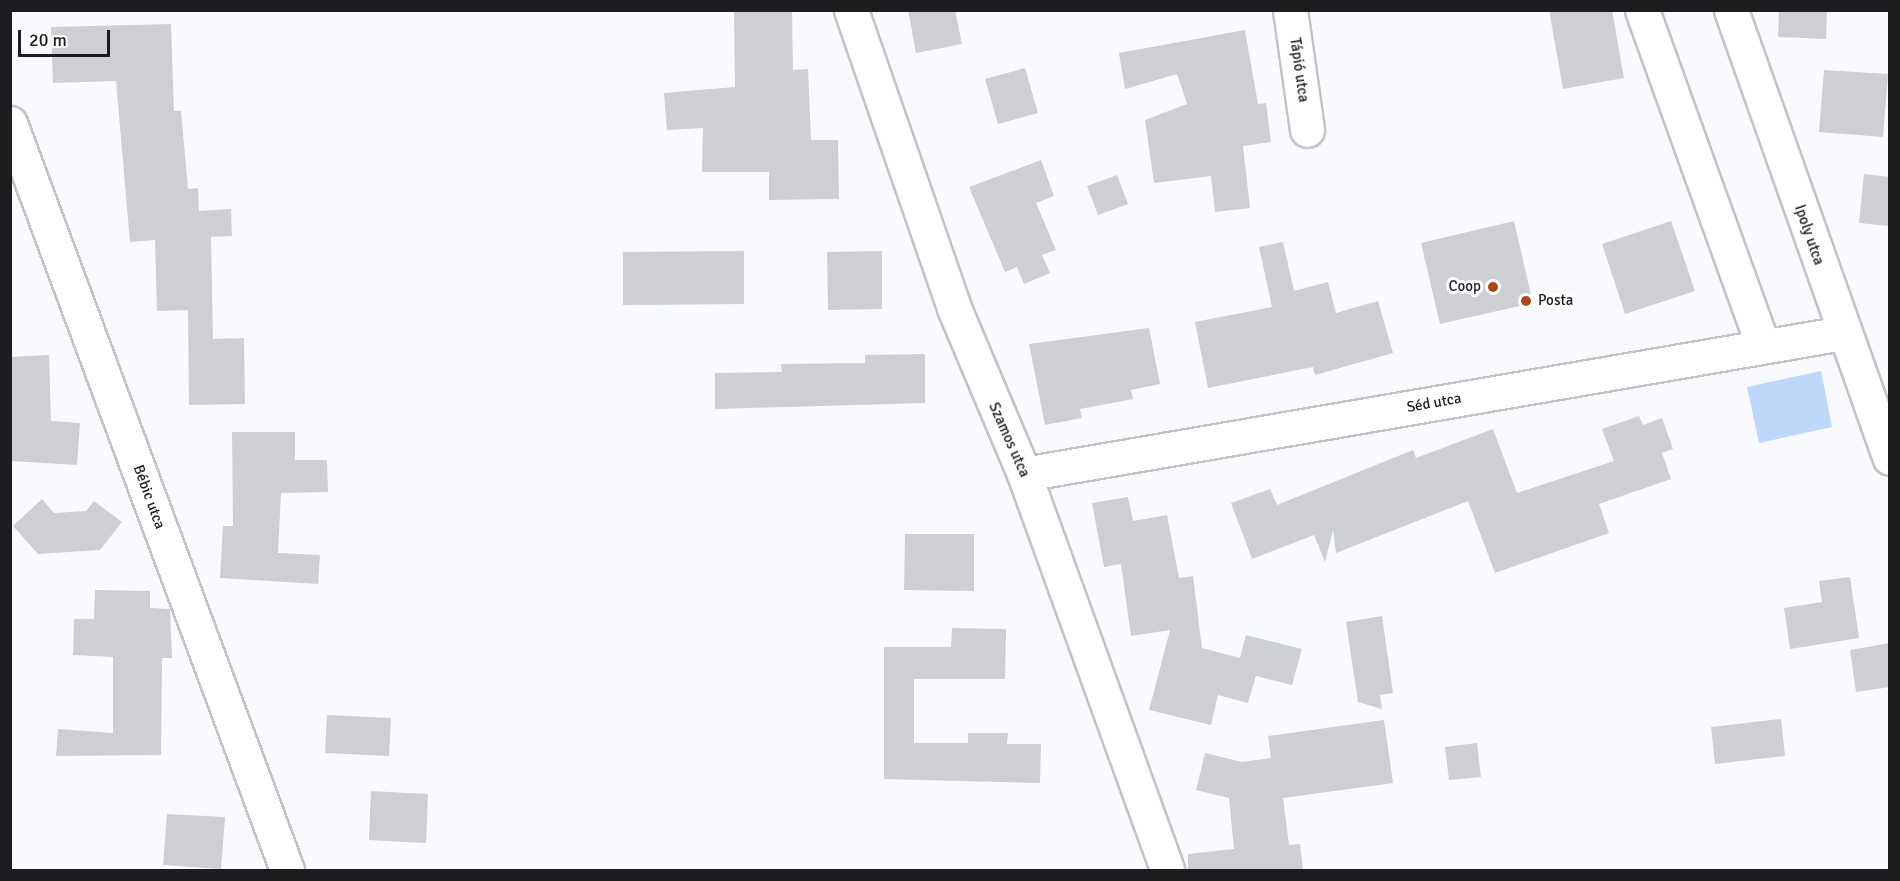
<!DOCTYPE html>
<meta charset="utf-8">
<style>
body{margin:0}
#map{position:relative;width:1900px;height:881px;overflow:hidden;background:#f8fafd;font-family:Signika,sans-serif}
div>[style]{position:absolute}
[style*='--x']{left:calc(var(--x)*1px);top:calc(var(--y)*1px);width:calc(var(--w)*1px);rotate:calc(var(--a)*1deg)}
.green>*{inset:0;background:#bed7fa}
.building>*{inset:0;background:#cdcfd2}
.roads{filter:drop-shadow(2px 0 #c1c3c5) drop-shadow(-2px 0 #c1c3c5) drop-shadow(0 2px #c1c3c5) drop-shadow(0 -2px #c1c3c5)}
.minor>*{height:33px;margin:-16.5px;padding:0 16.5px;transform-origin:16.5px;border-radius:16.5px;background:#fff}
.dots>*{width:16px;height:16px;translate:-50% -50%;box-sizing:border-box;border:3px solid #fff;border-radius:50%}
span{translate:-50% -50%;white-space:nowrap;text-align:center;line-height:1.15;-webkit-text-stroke:6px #fff;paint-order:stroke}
.street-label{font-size:15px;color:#1c1d1e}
.poi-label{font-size:15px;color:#1c1d1e}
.right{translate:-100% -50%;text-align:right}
.left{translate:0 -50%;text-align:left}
.frame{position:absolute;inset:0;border:12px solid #1c1d1e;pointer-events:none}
.scale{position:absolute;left:18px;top:30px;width:92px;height:27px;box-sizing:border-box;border:3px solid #1c1d1e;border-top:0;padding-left:8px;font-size:18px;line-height:21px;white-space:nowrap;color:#1c1d1e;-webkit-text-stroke:4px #fff;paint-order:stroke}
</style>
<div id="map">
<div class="green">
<div style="clip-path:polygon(1821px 371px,1832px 427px,1759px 443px,1747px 387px)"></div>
</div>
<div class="building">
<div style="clip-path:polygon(734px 10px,792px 10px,793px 70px,808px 69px,811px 140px,838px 140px,839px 199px,769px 200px,769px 172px,702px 172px,703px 128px,667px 130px,664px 93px,735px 87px)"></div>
<div style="clip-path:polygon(908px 10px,955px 10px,962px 44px,916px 53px)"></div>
<div style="clip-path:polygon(1549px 10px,1612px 10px,1624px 78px,1563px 89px)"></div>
<div style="clip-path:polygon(1779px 10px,1827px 10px,1826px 39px,1778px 37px)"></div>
<div style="clip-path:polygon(171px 24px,174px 111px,181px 111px,188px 189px,198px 188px,199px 211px,231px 209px,232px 236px,211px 237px,213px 339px,244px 338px,245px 404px,189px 405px,188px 310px,157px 311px,155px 240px,130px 242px,116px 81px,53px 83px,51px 27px)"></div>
<div style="clip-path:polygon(1245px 30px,1258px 104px,1266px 103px,1271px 142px,1243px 146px,1250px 208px,1215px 212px,1211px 176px,1154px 183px,1145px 120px,1187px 104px,1177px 74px,1125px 89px,1119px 53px)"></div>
<div style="clip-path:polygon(1025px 68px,1038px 113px,998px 124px,985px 79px)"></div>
<div style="clip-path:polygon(1824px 70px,1888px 74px,1883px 137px,1819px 132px)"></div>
<div style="clip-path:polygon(1041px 160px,1054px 196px,1036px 203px,1056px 250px,1042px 255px,1050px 273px,1024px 284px,1017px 267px,1005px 272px,969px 187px)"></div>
<div style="clip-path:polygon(1864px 174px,1890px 177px,1890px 226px,1859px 223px)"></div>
<div style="clip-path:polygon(1117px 175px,1128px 204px,1098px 215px,1087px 186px)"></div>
<div style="clip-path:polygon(1514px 221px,1533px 303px,1440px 324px,1421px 243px)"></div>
<div style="clip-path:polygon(1671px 221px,1695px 291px,1625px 314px,1602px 244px)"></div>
<div style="clip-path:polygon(1283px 242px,1294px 291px,1328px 282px,1336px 313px,1378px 301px,1393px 353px,1315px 375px,1313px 367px,1208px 388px,1195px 322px,1272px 307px,1259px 247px)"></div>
<div style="clip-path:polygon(744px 251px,744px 304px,623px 305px,623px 252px)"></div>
<div style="clip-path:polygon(882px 251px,882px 309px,828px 310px,827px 252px)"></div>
<div style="clip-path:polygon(1149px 328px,1160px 384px,1131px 390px,1133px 399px,1080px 409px,1082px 418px,1045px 425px,1029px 344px)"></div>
<div style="clip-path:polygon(925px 354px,925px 403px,715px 409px,715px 373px,782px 372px,781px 364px,865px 363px,865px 355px)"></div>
<div style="clip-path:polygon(49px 355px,51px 421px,80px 423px,77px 465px,10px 461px,10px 357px)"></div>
<div style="clip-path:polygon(1639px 416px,1643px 425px,1662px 418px,1673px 449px,1662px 453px,1671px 479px,1599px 504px,1609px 533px,1495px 573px,1468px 501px,1336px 553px,1333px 530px,1325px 562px,1314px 535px,1252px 559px,1231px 503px,1270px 489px,1277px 505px,1413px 450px,1416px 458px,1493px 429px,1517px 493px,1614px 461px,1602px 429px)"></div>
<div style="clip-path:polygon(232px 432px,295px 432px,295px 460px,327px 460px,328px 492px,281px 493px,278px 553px,320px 555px,318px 584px,220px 578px,223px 526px,233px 526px)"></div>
<div style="clip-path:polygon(1128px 497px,1133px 521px,1167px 515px,1179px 578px,1193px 576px,1202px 648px,1240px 658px,1246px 635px,1302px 649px,1292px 685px,1256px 676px,1248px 703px,1218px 695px,1211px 725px,1149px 710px,1170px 630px,1131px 636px,1121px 564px,1104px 567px,1092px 503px)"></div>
<div style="clip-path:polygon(42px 499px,54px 513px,86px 511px,94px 501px,122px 522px,100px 550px,38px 554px,13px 526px)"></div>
<div style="clip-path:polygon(905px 534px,974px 534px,974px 591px,904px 590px)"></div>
<div style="clip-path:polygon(1850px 577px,1859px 638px,1790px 649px,1784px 608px,1822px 602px,1819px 581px)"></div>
<div style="clip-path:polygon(95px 590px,150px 591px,150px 608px,170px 609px,172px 658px,162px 658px,161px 755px,56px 756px,58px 729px,113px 733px,113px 657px,73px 655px,74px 619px,94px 619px)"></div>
<div style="clip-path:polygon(1382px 616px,1393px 693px,1380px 695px,1382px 709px,1358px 702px,1346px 622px)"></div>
<div style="clip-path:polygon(952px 628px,1006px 629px,1005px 679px,914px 679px,914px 743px,968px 743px,968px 733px,1008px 733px,1007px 744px,1041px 744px,1040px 783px,884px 779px,884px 647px,951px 647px)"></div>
<div style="clip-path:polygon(1890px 643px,1890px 687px,1856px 692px,1850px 650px)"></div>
<div style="clip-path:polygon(327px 715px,391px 718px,389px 756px,325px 753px)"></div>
<div style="clip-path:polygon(1781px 719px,1785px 756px,1715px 764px,1711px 727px)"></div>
<div style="clip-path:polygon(1384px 720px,1393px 783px,1283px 798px,1289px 845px,1300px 844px,1303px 870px,1188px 870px,1188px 854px,1234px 849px,1229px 798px,1196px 790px,1205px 753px,1242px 762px,1271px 758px,1268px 736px)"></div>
<div style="clip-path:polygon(1477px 743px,1481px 777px,1449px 780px,1445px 747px)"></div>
<div style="clip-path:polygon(371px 791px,428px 794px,426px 843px,369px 840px)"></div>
<div style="clip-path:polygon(167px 814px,225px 817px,221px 869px,163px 865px)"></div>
</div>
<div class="roads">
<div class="minor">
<div style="--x:851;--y:10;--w:315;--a:70.9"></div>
<div style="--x:954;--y:308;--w:180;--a:67.1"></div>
<div style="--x:1024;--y:474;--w:421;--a:70.1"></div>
<div style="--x:1290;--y:10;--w:121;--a:81.9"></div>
<div style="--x:1642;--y:10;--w:357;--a:70.2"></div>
<div style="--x:1731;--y:10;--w:475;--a:70.5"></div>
<div style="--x:10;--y:123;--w:797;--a:69.65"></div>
<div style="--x:1024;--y:474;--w:831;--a:-9.77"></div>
</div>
</div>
<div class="dots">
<div style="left:1493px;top:287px;background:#ac461d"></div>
<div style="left:1526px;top:301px;background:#ac461d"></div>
</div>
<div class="street-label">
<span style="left:1299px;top:70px;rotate:82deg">Tápió utca</span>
<span style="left:1809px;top:235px;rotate:71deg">Ipoly utca</span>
<span style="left:1434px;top:403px;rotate:-10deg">Séd utca</span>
<span style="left:1009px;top:440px;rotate:66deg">Szamos utca</span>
<span style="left:149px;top:497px;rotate:70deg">Bébic utca</span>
</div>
<div class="poi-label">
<span class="right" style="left:1481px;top:287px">Coop</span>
<span class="left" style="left:1538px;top:301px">Posta</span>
</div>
<div class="frame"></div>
<div class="scale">20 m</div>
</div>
